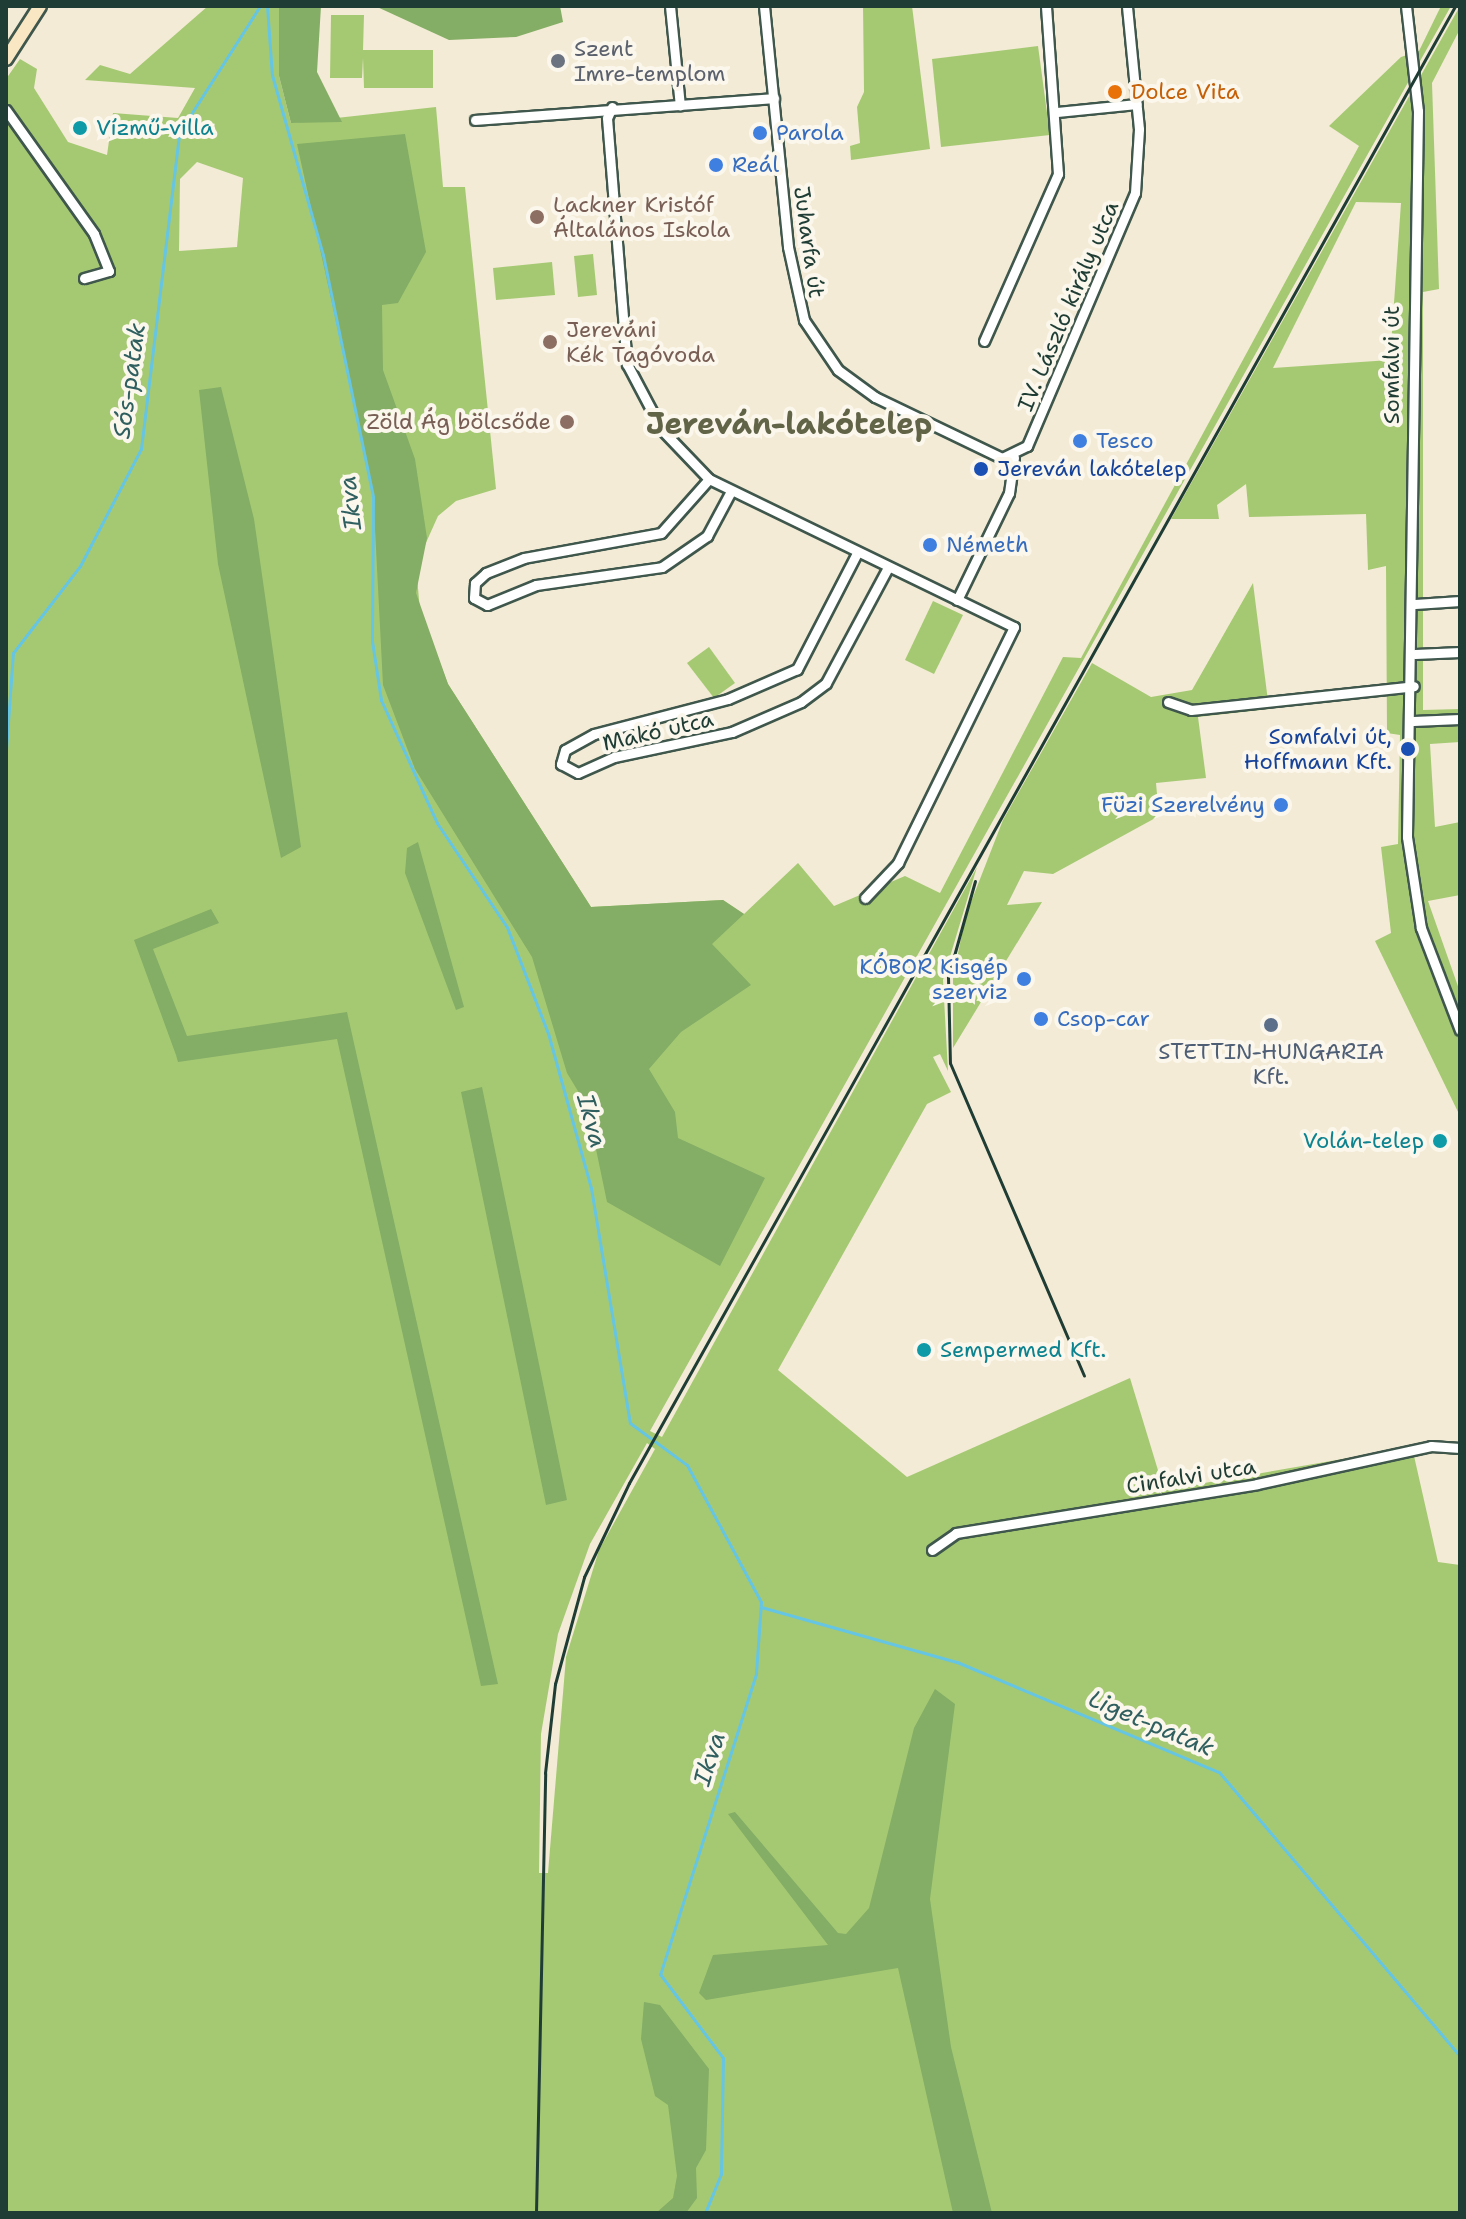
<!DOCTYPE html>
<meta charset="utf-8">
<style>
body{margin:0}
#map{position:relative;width:1466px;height:2219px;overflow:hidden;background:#f3ebd5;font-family:"Shantell Sans",sans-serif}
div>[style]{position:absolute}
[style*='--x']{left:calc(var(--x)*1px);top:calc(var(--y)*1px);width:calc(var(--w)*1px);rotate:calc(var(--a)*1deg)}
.green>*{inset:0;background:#a5c973}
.forest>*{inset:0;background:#84ad65}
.stream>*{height:3px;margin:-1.5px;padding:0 1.5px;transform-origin:1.5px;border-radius:1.5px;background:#65c5e3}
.roads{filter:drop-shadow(2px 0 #3f574c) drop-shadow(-2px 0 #3f574c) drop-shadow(0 2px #3f574c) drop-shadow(0 -2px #3f574c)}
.street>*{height:9px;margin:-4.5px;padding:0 4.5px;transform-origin:4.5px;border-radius:4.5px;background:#fff}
.secondary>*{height:12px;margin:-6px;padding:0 6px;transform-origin:6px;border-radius:6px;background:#f9e7c3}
.rail>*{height:3px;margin:-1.5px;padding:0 1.5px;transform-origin:1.5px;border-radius:1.5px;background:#1f3d34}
.dots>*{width:22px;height:22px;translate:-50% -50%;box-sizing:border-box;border:4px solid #fbf7ec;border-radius:50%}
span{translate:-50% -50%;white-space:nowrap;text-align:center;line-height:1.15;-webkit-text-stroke:8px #fbf7ec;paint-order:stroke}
.worship-label{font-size:22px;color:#5b616d}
.left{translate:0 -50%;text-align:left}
.food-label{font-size:22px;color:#c56008}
.culture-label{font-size:22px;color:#0d838f}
.right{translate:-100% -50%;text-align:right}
.shop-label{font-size:22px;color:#366cbe}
.education-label{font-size:22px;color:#785e54}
.street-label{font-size:22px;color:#1f3d34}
.transit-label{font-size:22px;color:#164399}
.service-label{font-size:22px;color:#4e5e75}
.water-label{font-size:24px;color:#305f60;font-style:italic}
.district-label{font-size:30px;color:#626448;font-weight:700}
.frame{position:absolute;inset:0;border:8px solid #1f3d34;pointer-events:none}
</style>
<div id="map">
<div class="green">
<div style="clip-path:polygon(evenodd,208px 6px,279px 6px,279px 76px,291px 123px,436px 107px,443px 187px,465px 187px,496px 489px,456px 501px,438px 516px,416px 565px,420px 611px,448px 684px,591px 907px,723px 900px,744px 914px,798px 863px,834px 906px,905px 876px,940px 893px,1063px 657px,1081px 658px,1359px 146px,1329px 126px,1401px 57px,1419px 51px,1441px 6px,1451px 6px,650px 1431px,662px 1437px,977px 867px,943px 980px,948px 1071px,940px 1054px,933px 1057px,951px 1092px,927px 1104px,778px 1370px,907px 1477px,1130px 1378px,1164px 1490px,1412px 1447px,1438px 1562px,1460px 1565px,1460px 2213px,6px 2213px,6px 79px,20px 59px,37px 69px,34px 88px,68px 142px,107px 155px,113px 113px,178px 118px,195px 88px,85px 80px,100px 65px,130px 74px,208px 6px,197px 162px,243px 178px,237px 247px,179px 251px,180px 179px,197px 162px,208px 6px,647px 1443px,655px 1449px,599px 1550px,566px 1657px,548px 1873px,539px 1873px,541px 1734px,558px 1634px,590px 1544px,647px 1443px)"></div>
<div style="clip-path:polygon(863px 6px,912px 6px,930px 149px,851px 160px,850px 146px,860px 143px,857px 107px,864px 92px)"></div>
<div style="clip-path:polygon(evenodd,1460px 6px,1460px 29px,1432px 83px,1439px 289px,1423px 292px,1423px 710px,1460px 709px,1460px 742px,1430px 744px,1435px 827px,1460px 822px,1460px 895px,1428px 901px,1460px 992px,1460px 1116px,1375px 941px,1391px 933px,1381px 847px,1398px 844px,1400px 735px,1387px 733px,1386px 566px,1368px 570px,1366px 514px,1249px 517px,1246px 484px,1217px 505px,1219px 519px,1171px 519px,1460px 6px,1356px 202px,1401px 203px,1390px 360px,1273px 368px,1356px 202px)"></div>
<div style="clip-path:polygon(331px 15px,364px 15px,363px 50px,433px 50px,433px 88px,364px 88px,363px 58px,362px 78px,330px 78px)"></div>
<div style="clip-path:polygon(1038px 46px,1050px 135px,941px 147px,932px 59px)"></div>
<div style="clip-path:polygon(593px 254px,597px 295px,578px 297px,574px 256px)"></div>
<div style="clip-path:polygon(552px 262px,555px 295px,496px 300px,493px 268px)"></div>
<div style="clip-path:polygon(1253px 583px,1269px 709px,1198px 717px,1206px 778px,1156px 783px,1159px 816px,1053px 874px,1024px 871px,1007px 905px,1042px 902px,953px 1048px,953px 977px,966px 915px,1003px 820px,1092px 663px,1151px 697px,1192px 690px)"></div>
<div style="clip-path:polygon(933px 601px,963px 615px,934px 674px,905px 660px)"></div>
<div style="clip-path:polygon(709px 647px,735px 683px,714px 698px,687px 663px)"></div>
</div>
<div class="forest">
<div style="clip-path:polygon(279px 6px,321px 6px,317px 72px,342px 122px,291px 123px,279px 76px)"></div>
<div style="clip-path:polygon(375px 6px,560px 6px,563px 22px,516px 37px,449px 40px)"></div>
<div style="clip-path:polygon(405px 134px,426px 252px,398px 303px,382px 305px,383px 370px,415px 459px,427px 538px,416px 593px,448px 684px,591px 907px,723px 900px,744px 914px,712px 944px,751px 985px,681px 1032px,649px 1069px,675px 1112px,678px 1138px,765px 1178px,720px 1266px,607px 1202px,587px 1106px,567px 1073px,532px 957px,415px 769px,383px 685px,373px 490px,297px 144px)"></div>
<div style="clip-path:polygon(221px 387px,254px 519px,301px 847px,281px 858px,218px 564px,199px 390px)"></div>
<div style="clip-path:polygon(418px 842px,464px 1007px,456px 1010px,405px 873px,407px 848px)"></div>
<div style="clip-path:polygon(211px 909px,219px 923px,153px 949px,187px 1036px,347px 1012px,498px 1684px,481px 1686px,337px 1039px,178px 1062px,176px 1055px,134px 940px)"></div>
<div style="clip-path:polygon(482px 1087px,567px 1500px,546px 1505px,461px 1092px)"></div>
<div style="clip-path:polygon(935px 1689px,955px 1704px,930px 1899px,951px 2047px,992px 2213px,953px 2213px,898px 1968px,706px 2000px,699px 1993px,713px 1955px,828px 1945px,728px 1814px,735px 1812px,838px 1933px,846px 1934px,869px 1908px,914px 1728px)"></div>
<div style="clip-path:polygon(644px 2002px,660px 2005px,709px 2069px,706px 2150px,696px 2168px,697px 2198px,686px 2213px,656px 2213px,673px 2198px,677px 2176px,668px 2105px,655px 2096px,641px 2039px)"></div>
</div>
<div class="stream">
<div style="--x:267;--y:6;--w:69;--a:85.9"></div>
<div style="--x:272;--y:75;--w:187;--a:74.2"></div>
<div style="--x:323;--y:255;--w:247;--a:78.3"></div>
<div style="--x:373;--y:497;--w:144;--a:90.4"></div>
<div style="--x:372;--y:641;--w:60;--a:81.3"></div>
<div style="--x:381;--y:700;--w:135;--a:65.5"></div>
<div style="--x:437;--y:823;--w:125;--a:56.1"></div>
<div style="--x:507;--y:927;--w:114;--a:68.9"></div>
<div style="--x:548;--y:1033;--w:161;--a:74.5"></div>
<div style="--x:591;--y:1188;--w:238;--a:80.6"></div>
<div style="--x:630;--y:1423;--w:71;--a:36.4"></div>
<div style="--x:687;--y:1465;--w:156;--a:61.6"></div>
<div style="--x:761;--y:1602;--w:72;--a:94"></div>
<div style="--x:756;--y:1674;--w:315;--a:107.7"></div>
<div style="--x:660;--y:1974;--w:105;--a:53.1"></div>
<div style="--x:723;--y:2058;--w:116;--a:91"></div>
<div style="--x:721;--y:2174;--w:42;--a:112.3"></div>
<div style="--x:6;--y:750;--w:97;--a:-85.9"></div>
<div style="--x:13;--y:653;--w:110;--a:-52.4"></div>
<div style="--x:80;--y:566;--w:132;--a:-62.5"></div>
<div style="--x:141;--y:449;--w:318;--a:-83.1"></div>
<div style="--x:179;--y:133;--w:151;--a:-57.5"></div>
<div style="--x:761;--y:1607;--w:204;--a:15.7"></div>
<div style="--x:957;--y:1662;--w:284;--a:22.8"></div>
<div style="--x:1219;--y:1772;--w:372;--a:49.7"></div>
</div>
<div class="roads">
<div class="street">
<div style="--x:670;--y:6;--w:100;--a:84.3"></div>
<div style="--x:764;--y:6;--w:242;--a:84.3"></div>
<div style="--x:788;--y:247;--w:75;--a:77.6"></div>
<div style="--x:804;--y:320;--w:60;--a:55.8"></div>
<div style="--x:838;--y:370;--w:46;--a:36.1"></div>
<div style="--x:875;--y:397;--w:141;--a:25.7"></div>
<div style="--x:1002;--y:458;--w:28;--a:-26"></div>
<div style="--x:1027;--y:446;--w:275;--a:-66.9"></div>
<div style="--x:1135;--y:193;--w:64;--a:-86.4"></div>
<div style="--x:1139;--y:129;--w:124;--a:-95.6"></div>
<div style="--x:1406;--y:6;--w:106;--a:83.5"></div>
<div style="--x:1418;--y:111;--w:726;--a:90.87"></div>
<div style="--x:1407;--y:837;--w:92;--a:81.3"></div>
<div style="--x:1421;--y:928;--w:109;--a:69.1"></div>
<div style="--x:612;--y:107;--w:12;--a:114"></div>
<div style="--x:607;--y:118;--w:247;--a:85.4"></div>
<div style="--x:627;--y:364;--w:75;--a:62.1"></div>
<div style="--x:662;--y:430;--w:68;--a:46.2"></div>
<div style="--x:709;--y:479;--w:339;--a:25.9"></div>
<div style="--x:1014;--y:627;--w:263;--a:116.2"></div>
<div style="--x:898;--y:863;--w:48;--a:133.3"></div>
<div style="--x:6;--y:110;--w:152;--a:54.6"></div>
<div style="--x:94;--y:234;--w:40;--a:68"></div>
<div style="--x:109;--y:271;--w:26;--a:164"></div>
<div style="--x:1057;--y:112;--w:80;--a:-5.7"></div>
<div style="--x:475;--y:120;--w:300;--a:-4.2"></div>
<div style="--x:984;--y:341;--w:183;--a:-66.1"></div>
<div style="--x:1058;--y:174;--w:168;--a:-94.1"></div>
<div style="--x:709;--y:479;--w:72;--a:131.6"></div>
<div style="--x:661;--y:533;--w:139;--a:169.7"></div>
<div style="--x:524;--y:558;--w:41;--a:158.5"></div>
<div style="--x:486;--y:573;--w:15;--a:138"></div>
<div style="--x:475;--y:583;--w:15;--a:94"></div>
<div style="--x:474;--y:598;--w:15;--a:28"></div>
<div style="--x:487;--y:605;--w:53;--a:-22.2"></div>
<div style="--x:536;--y:585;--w:127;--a:-8.1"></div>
<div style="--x:662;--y:567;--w:55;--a:-34.6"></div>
<div style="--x:707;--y:536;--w:51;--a:-61.9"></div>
<div style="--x:857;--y:553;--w:131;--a:117.3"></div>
<div style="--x:797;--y:669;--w:75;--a:156.5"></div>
<div style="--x:728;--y:699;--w:138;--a:165.4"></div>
<div style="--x:594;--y:734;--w:33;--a:151"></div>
<div style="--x:565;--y:750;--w:15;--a:106"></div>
<div style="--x:561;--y:764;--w:19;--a:28"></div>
<div style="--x:578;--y:773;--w:39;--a:-24"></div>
<div style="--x:614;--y:757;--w:121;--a:-12"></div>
<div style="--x:732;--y:732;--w:75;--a:-23.5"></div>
<div style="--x:801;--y:702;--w:31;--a:-37"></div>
<div style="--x:826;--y:683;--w:129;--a:-61.8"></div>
<div style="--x:957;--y:600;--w:119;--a:-64.1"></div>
<div style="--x:1009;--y:493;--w:36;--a:-82"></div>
<div style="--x:1415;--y:604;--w:45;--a:-3.8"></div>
<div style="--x:1415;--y:654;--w:45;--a:-2.5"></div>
<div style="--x:1168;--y:702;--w:24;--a:19"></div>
<div style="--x:1191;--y:710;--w:224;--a:-6.1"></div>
<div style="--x:1413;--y:721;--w:47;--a:-2.4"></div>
<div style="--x:932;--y:1550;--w:29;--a:-35"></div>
<div style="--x:956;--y:1533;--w:305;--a:-9.2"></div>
<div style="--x:1257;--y:1484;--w:178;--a:-12.3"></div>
<div style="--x:1431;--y:1446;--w:29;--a:4"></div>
</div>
<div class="secondary">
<div style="--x:6;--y:59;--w:63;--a:-57.3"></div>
</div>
</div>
<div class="rail">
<div style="--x:975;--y:881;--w:100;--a:105.7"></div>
<div style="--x:948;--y:977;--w:86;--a:88.7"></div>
<div style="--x:950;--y:1063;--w:340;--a:66.8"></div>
<div style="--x:536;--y:2213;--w:440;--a:-88.8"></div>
<div style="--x:545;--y:1773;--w:90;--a:-83.6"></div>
<div style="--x:555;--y:1684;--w:111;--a:-74.8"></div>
<div style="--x:584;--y:1577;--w:104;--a:-64.4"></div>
<div style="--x:629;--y:1483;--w:1692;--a:-60.78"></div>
</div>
<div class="dots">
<div style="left:558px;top:61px;background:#6b7280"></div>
<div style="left:1115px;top:92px;background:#e8710a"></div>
<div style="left:80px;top:128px;background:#0f9aa8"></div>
<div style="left:760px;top:133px;background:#3f7fe0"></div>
<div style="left:716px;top:165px;background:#3f7fe0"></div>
<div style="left:537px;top:217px;background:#8d6e63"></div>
<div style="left:550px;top:342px;background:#8d6e63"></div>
<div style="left:567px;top:422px;background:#8d6e63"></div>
<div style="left:1080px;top:441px;background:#3f7fe0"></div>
<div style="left:981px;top:469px;background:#1a4fb4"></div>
<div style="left:930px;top:545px;background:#3f7fe0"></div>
<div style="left:1408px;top:749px;background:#1a4fb4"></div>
<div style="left:1281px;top:805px;background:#3f7fe0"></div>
<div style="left:1024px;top:979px;background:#3f7fe0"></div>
<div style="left:1041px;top:1019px;background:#3f7fe0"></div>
<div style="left:1271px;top:1025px;background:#5c6f8a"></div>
<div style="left:1440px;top:1141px;background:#0f9aa8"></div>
<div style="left:924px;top:1350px;background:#0f9aa8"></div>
</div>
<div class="worship-label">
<span class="left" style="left:574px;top:61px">Szent<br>Imre-templom</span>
</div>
<div class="food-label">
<span class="left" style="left:1131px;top:92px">Dolce Vita</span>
</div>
<div class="culture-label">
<span class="left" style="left:96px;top:128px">Vízmű-villa</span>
<span class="right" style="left:1424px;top:1141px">Volán-telep</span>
<span class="left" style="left:940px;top:1350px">Sempermed Kft.</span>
</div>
<div class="shop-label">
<span class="left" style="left:776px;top:133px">Parola</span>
<span class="left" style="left:732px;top:165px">Reál</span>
<span class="left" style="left:1096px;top:441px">Tesco</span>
<span class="left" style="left:946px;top:545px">Németh</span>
<span class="right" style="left:1265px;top:805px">Füzi Szerelvény</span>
<span class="right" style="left:1008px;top:979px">KÓBOR Kisgép<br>szerviz</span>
<span class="left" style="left:1057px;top:1019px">Csop-car</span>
</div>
<div class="education-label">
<span class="left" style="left:553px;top:217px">Lackner Kristóf<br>Általános Iskola</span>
<span class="left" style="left:566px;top:342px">Jereváni<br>Kék Tagóvoda</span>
<span class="right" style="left:551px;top:422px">Zöld Ág bölcsőde</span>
</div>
<div class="street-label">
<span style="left:809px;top:242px;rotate:82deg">Juharfa út</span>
<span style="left:1068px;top:306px;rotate:-67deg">IV. László király utca</span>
<span style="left:1392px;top:365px;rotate:-90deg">Somfalvi út</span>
<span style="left:658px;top:731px;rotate:-13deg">Makó utca</span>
<span style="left:1191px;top:1476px;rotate:-9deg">Cinfalvi utca</span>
</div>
<div class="transit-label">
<span class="left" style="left:997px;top:469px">Jereván lakótelep</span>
<span class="right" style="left:1392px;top:749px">Somfalvi út,<br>Hoffmann Kft.</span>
</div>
<div class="service-label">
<span style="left:1271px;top:1064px">STETTIN-HUNGARIA<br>Kft.</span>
</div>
<div class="water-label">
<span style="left:130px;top:381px;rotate:-82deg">Sós-patak</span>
<span style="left:351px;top:503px;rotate:-96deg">Ikva</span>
<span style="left:591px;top:1121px;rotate:75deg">Ikva</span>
<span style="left:1151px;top:1724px;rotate:23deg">Liget-patak</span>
<span style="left:710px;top:1759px;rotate:-72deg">Ikva</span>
</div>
<div class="district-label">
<span style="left:789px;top:424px">Jereván-lakótelep</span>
</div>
<div class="frame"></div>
</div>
